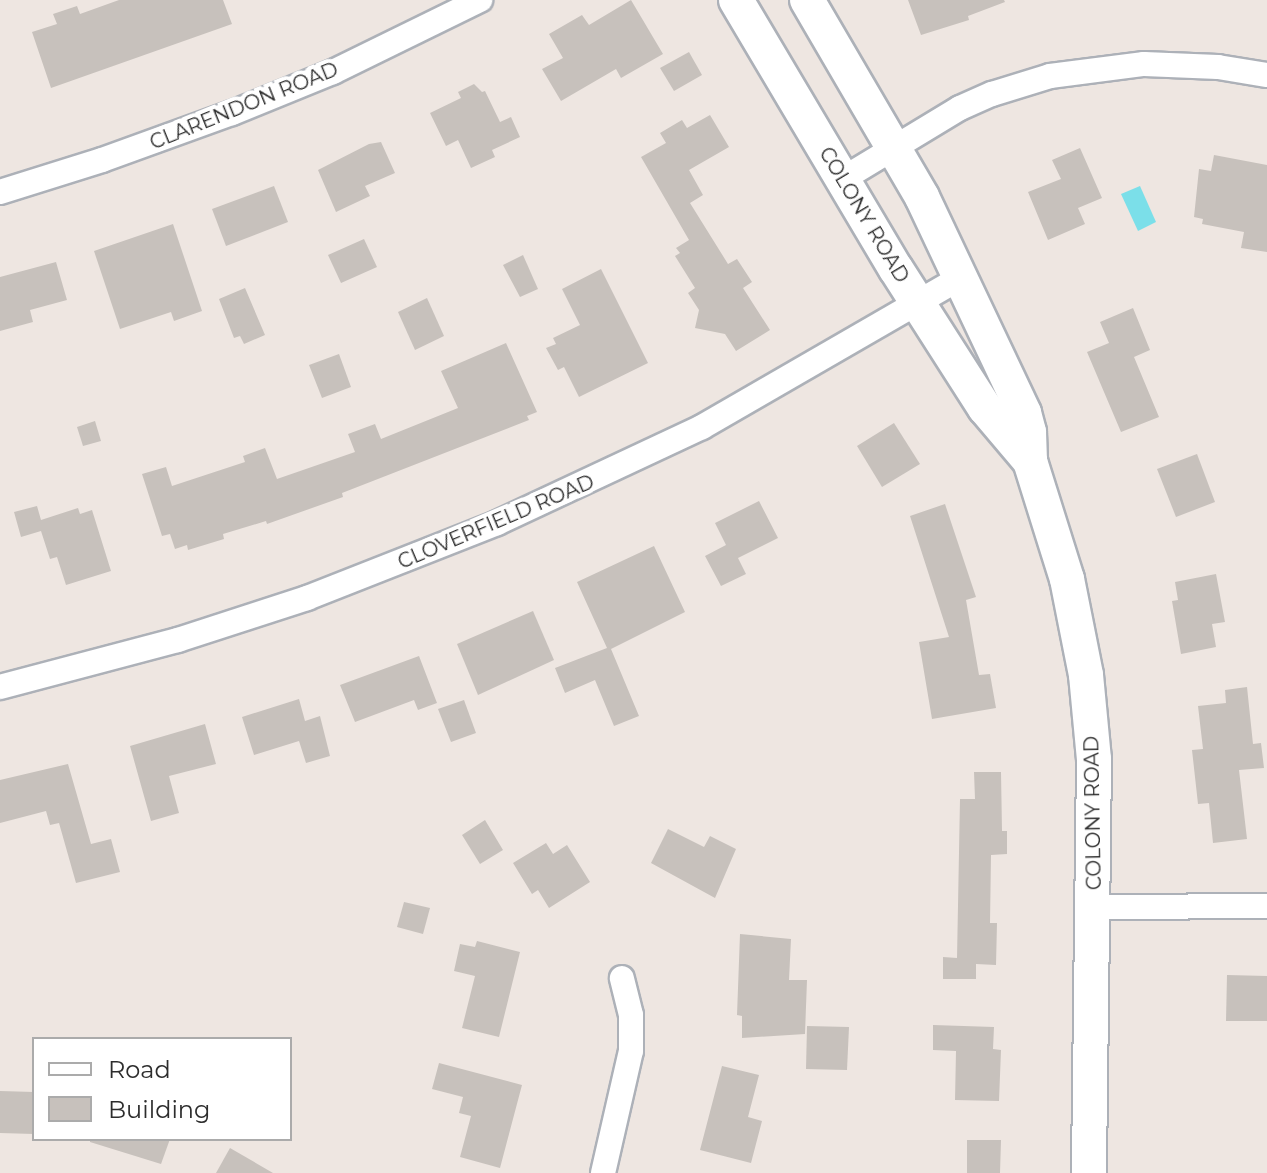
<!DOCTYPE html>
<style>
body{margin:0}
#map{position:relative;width:1267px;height:1173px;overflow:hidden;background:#eee6e1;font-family:Montserrat,sans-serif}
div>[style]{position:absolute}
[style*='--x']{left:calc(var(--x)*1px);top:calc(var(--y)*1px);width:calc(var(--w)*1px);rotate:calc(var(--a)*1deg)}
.water>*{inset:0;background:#7bdfe9}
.building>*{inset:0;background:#c7c1bc}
.roads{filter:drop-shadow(2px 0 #adb1b8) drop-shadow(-2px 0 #adb1b8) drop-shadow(0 2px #adb1b8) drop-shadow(0 -2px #adb1b8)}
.street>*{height:24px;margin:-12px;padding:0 12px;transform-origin:12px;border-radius:12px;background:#fff}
.secondary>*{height:34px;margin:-17px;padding:0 17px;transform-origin:17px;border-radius:17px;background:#fff}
span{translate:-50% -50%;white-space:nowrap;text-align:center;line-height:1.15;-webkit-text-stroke:8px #fff;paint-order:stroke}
.street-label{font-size:20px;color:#2d2d2d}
.legend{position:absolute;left:32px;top:1037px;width:260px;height:104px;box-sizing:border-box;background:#fff;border:2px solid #ababab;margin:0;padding:10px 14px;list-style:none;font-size:24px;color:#2d2d2d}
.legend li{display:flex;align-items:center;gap:16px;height:40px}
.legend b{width:40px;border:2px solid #ababab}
</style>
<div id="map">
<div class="water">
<div style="clip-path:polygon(1140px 186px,1156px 222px,1138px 231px,1121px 194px)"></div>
</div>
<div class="building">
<div style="clip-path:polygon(119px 0,223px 0,232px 24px,51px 88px,32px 32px,57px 24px,53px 14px,77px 6px,80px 14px)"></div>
<div style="clip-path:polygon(631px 0,663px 54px,621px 78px,616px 69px,561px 101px,542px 69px,563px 58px,549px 34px,582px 15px,589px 25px)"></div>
<div style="clip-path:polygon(908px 0,1004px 0,1005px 2px,968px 16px,969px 20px,921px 35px)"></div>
<div style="clip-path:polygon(689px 52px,702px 75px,674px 91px,660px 68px)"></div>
<div style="clip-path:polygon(474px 84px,482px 92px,485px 91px,500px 122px,511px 117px,520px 137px,492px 150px,495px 157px,471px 168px,458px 140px,446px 146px,430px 113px,461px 98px,458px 92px)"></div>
<div style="clip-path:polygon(710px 115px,729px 147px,689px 170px,703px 195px,690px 203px,728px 264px,737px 259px,752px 282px,743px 288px,770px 330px,736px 351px,725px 334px,695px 328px,699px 310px,688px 293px,695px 288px,675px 256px,680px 253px,676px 248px,689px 240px,641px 157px,666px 143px,660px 133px,682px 120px,687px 128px)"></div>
<div style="clip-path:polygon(381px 142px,395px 173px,365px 186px,370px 196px,336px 212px,318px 170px,369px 144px)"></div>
<div style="clip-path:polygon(1080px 148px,1102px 198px,1078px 208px,1085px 224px,1048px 240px,1028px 192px,1061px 179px,1052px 160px)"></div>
<div style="clip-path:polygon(1214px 155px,1267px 165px,1267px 252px,1241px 248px,1244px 232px,1202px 224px,1203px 219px,1194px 217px,1199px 169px,1211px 171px)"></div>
<div style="clip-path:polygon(274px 186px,288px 222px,226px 246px,212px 209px)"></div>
<div style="clip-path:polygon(173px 224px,202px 311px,174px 321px,171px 312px,120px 329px,94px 251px)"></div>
<div style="clip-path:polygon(364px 239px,377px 267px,341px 283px,328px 255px)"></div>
<div style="clip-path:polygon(523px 255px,538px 289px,520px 297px,503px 265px)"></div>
<div style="clip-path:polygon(56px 262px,67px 300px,30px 310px,33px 322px,0 331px,0 277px)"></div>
<div style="clip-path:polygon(601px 269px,648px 363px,579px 397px,564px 367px,558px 370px,546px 348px,556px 344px,553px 338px,580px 325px,562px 289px)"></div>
<div style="clip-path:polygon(245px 288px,265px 335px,244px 344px,240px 336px,234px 338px,219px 299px)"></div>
<div style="clip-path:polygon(427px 298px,444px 336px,415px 350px,398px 312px)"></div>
<div style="clip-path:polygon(1133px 308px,1150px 350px,1134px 357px,1159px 417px,1121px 432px,1087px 352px,1109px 343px,1100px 322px)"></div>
<div style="clip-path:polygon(506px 343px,537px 412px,527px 416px,529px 420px,342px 493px,343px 497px,267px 524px,266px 521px,223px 534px,224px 539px,188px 550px,187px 545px,175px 549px,170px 534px,162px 536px,142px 474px,166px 467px,172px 486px,245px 462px,243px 456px,265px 448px,277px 479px,355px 452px,348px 434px,375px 424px,381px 439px,458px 408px,441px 371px)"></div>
<div style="clip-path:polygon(339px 354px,351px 387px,322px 398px,309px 365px)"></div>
<div style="clip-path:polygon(95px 421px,101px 441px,83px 446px,77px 427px)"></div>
<div style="clip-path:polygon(894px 423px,920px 464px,882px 487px,857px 446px)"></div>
<div style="clip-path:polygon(1197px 454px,1215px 502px,1176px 517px,1157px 469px)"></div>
<div style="clip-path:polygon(759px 501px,778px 538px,738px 558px,746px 574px,721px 586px,705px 556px,726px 545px,715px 523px)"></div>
<div style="clip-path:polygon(945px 504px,976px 597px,966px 600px,979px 675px,990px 674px,996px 708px,932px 719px,919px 642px,949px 637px,910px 516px)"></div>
<div style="clip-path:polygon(37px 506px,41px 520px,78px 508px,80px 514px,92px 510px,111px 571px,66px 585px,57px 557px,50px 559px,41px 531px,21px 537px,14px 512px)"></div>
<div style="clip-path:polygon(654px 546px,685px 612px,611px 649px,639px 716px,614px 726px,595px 680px,565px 693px,555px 668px,607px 648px,577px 582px)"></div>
<div style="clip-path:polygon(1216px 574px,1225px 622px,1212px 624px,1216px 647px,1181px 654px,1172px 601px,1178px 600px,1175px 582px)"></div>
<div style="clip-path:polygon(533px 611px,554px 660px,478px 695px,457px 644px)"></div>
<div style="clip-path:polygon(419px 656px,437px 703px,418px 710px,414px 700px,355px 722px,340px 685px)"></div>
<div style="clip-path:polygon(1247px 687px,1253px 744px,1261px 743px,1264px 768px,1239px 770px,1247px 839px,1213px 843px,1209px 803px,1198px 804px,1192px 750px,1203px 749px,1198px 706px,1226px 703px,1225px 690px)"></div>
<div style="clip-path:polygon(299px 699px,305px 721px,320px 716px,330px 756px,306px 763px,299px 741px,254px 755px,242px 717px)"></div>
<div style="clip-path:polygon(464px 700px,476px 733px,451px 742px,438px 709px)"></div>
<div style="clip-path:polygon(205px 724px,216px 764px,169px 776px,179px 813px,151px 821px,130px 746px)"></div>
<div style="clip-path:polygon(68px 764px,91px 844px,111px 839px,120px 872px,76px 883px,59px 823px,50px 825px,46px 811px,0 823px,0 780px)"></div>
<div style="clip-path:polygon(974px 772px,1001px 772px,1002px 831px,1007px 831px,1007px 854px,991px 855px,990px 923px,997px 923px,996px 965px,976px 964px,976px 979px,943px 979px,943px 957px,957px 958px,960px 799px,975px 799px)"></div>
<div style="clip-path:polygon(485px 820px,503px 850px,480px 864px,462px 835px)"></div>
<div style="clip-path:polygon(668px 829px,704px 847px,710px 836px,736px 849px,715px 898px,651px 863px)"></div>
<div style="clip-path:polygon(546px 843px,553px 854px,567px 845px,590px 882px,549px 908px,538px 890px,532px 894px,513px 863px)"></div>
<div style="clip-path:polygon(404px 902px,430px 908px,423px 934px,397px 927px)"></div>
<div style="clip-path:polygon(740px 934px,791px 939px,789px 980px,807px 980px,805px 1034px,742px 1038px,742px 1016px,737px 1015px)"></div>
<div style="clip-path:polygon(477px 941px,520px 952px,499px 1037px,462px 1028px,475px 976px,454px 971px,460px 944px,475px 947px)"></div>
<div style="clip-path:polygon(1227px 975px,1267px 976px,1267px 1021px,1226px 1021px)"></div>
<div style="clip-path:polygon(933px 1025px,994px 1027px,993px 1049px,1001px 1050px,999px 1101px,955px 1100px,956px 1051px,933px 1050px)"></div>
<div style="clip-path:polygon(807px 1026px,849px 1027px,847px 1070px,806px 1069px)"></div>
<div style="clip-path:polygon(439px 1063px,522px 1085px,500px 1168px,460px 1157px,471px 1116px,459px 1113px,463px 1097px,432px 1089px)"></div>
<div style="clip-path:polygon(722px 1066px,759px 1075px,748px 1117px,762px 1121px,751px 1163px,700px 1150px)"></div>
<div style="clip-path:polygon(0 1091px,34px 1092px,34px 1134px,0 1133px)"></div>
<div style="clip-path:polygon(90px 1139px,170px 1139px,161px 1164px,90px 1142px)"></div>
<div style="clip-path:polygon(967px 1140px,1001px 1140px,1000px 1173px,967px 1173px)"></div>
<div style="clip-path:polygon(230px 1148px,273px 1173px,216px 1173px)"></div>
</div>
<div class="roads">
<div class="street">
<div style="--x:841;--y:180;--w:139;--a:-31.2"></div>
<div style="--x:960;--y:108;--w:35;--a:-24"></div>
<div style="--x:992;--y:94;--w:61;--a:-17.2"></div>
<div style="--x:1050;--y:76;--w:95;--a:-7.3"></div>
<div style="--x:1144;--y:64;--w:74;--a:2.3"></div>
<div style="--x:1218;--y:67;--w:50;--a:9.3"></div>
<div style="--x:0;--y:192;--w:107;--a:-17.4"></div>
<div style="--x:102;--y:160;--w:138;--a:-19.9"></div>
<div style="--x:232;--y:113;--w:109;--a:-22.1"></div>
<div style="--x:333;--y:72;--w:164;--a:-26.1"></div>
<div style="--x:0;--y:687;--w:184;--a:-14.8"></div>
<div style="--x:178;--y:640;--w:136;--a:-18"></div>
<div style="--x:307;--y:598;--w:204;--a:-21.5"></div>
<div style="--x:497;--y:523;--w:226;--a:-25.1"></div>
<div style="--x:702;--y:427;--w:298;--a:-30"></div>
<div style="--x:1094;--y:907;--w:173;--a:-0.3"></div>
<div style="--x:603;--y:1173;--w:125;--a:-77.1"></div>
<div style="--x:631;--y:1051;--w:36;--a:-90"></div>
<div style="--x:631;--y:1015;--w:38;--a:-104"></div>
</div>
<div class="secondary">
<div style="--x:736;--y:0;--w:313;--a:59.3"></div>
<div style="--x:896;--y:269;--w:165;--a:57.4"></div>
<div style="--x:985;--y:408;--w:70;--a:49.7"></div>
<div style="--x:807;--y:0;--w:228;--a:59.7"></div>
<div style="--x:922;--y:197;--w:239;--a:64.7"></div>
<div style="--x:1024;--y:413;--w:20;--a:75"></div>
<div style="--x:1029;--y:432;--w:29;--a:88"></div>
<div style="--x:1030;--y:461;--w:124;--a:72.6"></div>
<div style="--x:1067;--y:579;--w:98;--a:78.8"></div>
<div style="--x:1086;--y:675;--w:84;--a:84.6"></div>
<div style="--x:1094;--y:759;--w:414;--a:90.7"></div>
</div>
</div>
<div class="street-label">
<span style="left:244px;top:106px;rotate:-22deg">CLARENDON ROAD</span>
<span style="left:864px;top:215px;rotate:59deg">COLONY ROAD</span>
<span style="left:496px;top:522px;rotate:-23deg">CLOVERFIELD ROAD</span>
<span style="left:1093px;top:813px;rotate:-91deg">COLONY ROAD</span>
</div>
<ul class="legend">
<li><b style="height:10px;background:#fff"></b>Road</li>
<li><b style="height:22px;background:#c7c1bc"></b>Building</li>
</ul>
</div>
